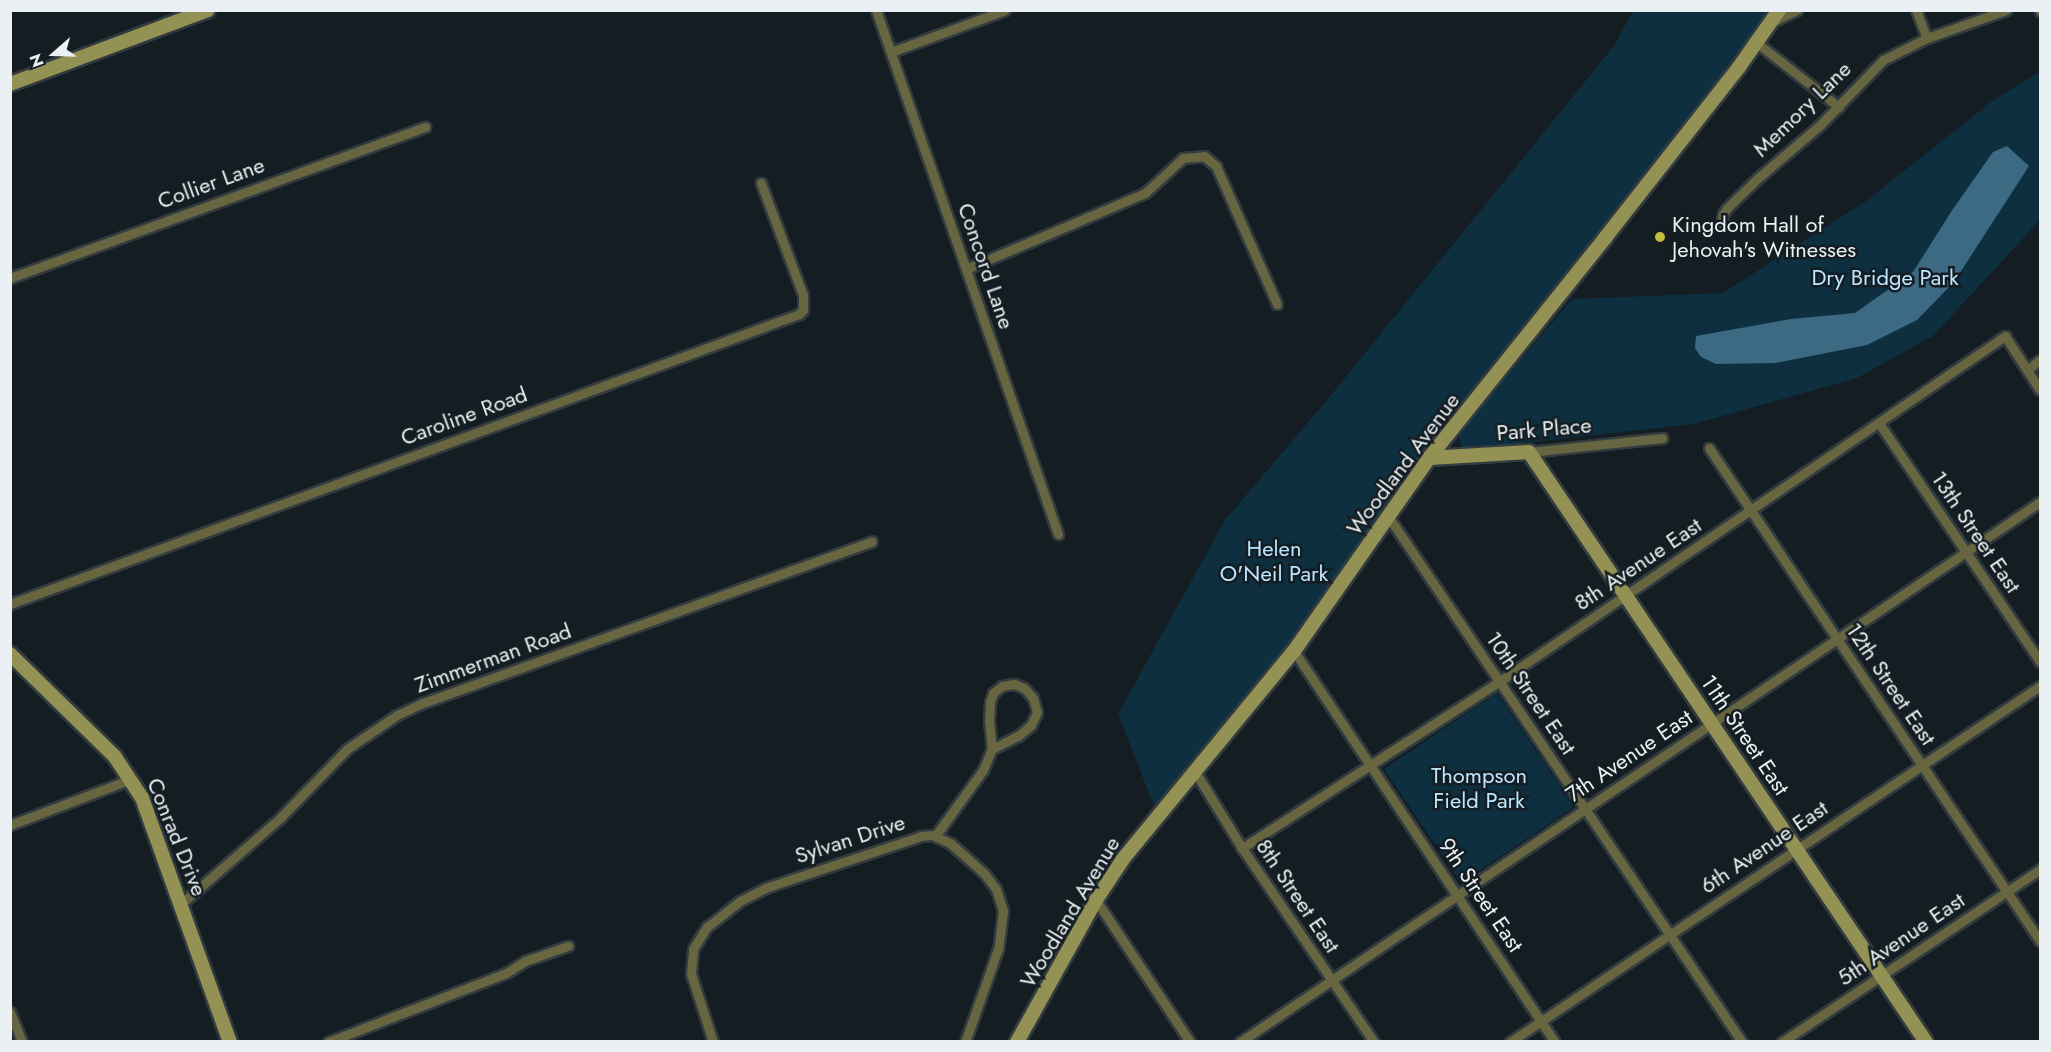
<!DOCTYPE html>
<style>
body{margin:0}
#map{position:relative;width:2051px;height:1052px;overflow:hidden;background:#141d22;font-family:Jost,sans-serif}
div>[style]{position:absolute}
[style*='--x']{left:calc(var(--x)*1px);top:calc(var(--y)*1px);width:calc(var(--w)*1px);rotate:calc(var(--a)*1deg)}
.green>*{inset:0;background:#0d2f3f}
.water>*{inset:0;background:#3c6a82}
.roads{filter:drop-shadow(2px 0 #323b3f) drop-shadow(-2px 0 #323b3f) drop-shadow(0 2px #323b3f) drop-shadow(0 -2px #323b3f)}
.street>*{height:9px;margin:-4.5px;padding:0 4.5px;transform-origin:4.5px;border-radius:4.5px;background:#676640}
.secondary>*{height:14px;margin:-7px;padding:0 7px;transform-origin:7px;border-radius:7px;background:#939153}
.dots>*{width:16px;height:16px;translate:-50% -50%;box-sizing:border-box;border:3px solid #141d22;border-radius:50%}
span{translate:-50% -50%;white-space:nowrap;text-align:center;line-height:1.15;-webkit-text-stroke:5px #141d22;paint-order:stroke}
.street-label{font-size:22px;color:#eaf0f4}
.poi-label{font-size:22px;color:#eaf0f4}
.left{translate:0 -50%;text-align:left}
.park-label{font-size:22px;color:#bbe6fe}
.frame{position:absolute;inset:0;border:12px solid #eaf0f4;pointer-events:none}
.north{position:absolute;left:24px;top:24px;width:60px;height:60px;-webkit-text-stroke:4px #141d22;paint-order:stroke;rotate:250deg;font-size:16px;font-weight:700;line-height:24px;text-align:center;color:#eaf0f4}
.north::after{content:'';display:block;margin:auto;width:21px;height:27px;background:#eaf0f4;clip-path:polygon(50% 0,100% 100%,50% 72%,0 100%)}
</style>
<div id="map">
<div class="green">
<div style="clip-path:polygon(1633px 11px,1772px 11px,1642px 182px,1375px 520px,1292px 644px,1156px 811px,1118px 714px,1225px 520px,1327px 400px,1613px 47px)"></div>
<div style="clip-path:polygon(2040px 71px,2040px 220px,1933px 336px,1857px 378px,1694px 424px,1462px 450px,1458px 434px,1572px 299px,1723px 293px,1866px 201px,1991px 102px)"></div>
<div style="clip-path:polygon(1497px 693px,1574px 807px,1461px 883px,1384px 769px)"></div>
</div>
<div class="water">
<div style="clip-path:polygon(2007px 146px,2029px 166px,1954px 282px,1917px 320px,1867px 345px,1775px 363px,1716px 364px,1701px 357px,1695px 348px,1696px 336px,1791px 319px,1855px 313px,1913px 272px,1953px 209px,1993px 152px)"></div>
</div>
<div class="roads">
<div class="street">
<div style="--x:876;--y:10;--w:555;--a:70.85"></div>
<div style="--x:1916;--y:10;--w:30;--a:69"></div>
<div style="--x:2040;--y:10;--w:1;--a:90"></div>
<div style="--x:1772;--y:22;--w:28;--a:-26"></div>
<div style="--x:1757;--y:43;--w:104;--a:38"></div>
<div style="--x:891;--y:52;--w:121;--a:-20.2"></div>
<div style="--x:1721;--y:226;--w:12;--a:-81"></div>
<div style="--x:1723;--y:214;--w:7;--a:-56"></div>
<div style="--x:1727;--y:208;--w:43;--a:-44.1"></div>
<div style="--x:1758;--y:178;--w:82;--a:-40.5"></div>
<div style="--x:1820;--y:125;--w:91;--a:-45.9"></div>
<div style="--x:1883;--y:60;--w:49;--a:-26.6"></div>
<div style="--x:1927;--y:38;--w:84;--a:-19.5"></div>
<div style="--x:966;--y:269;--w:194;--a:-23"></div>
<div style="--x:1145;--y:193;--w:52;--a:-42.6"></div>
<div style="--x:1183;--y:158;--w:21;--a:-5"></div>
<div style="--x:1204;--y:156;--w:16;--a:40"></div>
<div style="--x:1216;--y:166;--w:151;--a:66.2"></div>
<div style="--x:10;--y:278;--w:442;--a:-20"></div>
<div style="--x:2027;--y:370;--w:16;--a:-38"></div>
<div style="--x:1879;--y:423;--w:288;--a:56"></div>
<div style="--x:1709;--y:448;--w:594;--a:56.12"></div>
<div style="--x:1529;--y:452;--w:134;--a:-6"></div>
<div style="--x:1388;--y:516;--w:634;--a:56.06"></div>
<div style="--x:10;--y:604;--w:841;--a:-20.18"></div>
<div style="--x:799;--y:314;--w:6;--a:-45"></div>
<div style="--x:803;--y:310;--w:15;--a:-90"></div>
<div style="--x:803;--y:295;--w:120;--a:-110.6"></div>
<div style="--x:1294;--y:651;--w:470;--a:56.3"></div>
<div style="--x:1194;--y:770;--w:92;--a:58.4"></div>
<div style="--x:1242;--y:848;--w:235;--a:55.8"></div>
<div style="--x:10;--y:825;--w:129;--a:-20.8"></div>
<div style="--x:936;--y:835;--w:80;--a:-54.1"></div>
<div style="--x:983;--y:770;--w:23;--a:-67"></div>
<div style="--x:992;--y:749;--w:29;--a:-27"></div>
<div style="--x:1018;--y:736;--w:17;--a:-40"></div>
<div style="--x:1031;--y:725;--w:14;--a:-65"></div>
<div style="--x:1037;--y:712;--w:15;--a:-106"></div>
<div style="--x:1033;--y:698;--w:13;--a:-132"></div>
<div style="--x:1024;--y:688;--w:11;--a:-158"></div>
<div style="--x:1014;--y:684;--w:12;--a:171"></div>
<div style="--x:1002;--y:686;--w:11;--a:142"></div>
<div style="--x:993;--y:693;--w:9;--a:108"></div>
<div style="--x:990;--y:702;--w:19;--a:93"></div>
<div style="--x:989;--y:721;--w:28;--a:84"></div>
<div style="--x:1242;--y:848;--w:307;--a:-32.9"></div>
<div style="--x:1500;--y:681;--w:612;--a:-34.34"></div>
<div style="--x:2005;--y:336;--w:64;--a:57.1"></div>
<div style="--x:1096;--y:900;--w:170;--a:56.5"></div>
<div style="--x:182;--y:903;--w:130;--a:-40.9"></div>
<div style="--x:280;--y:818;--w:96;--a:-45.8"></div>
<div style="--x:347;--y:749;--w:60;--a:-34.2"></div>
<div style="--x:397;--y:715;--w:29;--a:-25"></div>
<div style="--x:423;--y:703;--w:477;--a:-19.8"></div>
<div style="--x:10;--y:1012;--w:32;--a:68"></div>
<div style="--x:328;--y:1042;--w:191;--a:-21.2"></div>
<div style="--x:506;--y:973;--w:22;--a:-32"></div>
<div style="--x:525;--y:961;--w:46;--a:-19.2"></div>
<div style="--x:713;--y:1042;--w:71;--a:-107.9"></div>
<div style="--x:691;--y:974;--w:25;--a:-85"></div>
<div style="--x:693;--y:949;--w:26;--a:-58"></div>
<div style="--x:707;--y:927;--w:42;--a:-38.2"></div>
<div style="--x:740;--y:901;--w:28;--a:-27"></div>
<div style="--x:765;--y:888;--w:164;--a:-18.4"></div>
<div style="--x:921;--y:836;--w:11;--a:-5"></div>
<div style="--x:932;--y:835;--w:20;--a:24"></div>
<div style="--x:950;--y:843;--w:45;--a:41.4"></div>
<div style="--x:984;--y:873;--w:20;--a:53"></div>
<div style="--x:996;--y:889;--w:23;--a:72"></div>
<div style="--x:1003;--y:911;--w:38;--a:97"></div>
<div style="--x:998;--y:949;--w:99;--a:109.5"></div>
<div style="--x:1240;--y:1042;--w:965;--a:-34.02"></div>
<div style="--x:1510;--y:1042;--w:638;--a:-33.89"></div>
<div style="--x:1782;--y:1042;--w:311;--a:-33.8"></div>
</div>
<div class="secondary">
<div style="--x:10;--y:84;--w:211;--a:-20.5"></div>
<div style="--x:1429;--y:458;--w:100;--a:-3.4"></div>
<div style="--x:1529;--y:452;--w:711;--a:56.06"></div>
<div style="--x:10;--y:654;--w:147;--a:44.4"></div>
<div style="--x:115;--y:757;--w:49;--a:56.6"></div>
<div style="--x:142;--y:798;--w:259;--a:70.2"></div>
<div style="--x:1017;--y:1042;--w:162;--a:-60.9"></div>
<div style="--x:1096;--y:900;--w:49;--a:-56.6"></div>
<div style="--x:1123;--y:859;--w:269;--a:-50.6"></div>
<div style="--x:1294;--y:651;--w:236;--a:-55"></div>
<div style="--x:1429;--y:458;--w:282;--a:-51.3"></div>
<div style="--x:1605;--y:238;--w:217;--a:-51.9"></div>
<div style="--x:1739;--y:67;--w:70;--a:-54.9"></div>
</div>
</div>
<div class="dots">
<div style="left:1660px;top:237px;background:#c3bd3e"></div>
</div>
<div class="street-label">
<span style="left:1802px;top:109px;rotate:-44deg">Memory Lane</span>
<span style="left:211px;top:183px;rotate:-20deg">Collier Lane</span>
<span style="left:986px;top:266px;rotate:71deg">Concord Lane</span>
<span style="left:464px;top:416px;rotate:-20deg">Caroline Road</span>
<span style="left:1544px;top:429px;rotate:-5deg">Park Place</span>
<span style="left:1403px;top:464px;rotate:-53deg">Woodland Avenue</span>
<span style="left:1976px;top:532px;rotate:56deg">13th Street East</span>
<span style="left:1638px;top:564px;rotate:-34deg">8th Avenue East</span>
<span style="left:493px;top:658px;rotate:-20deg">Zimmerman Road</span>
<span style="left:1891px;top:684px;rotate:56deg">12th Street East</span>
<span style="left:1531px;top:693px;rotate:56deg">10th Street East</span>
<span style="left:1745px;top:735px;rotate:56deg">11th Street East</span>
<span style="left:1629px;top:756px;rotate:-34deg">7th Avenue East</span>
<span style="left:177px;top:837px;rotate:68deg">Conrad Drive</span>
<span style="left:850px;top:839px;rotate:-18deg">Sylvan Drive</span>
<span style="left:1764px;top:847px;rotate:-34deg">6th Avenue East</span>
<span style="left:1481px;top:895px;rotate:56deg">9th Street East</span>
<span style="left:1298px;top:896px;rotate:56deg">8th Street East</span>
<span style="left:1070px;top:912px;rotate:-59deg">Woodland Avenue</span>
<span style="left:1901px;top:939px;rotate:-34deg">5th Avenue East</span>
</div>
<div class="poi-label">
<span class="left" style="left:1672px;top:237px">Kingdom Hall of<br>Jehovah's Witnesses</span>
</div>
<div class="park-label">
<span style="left:1885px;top:278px">Dry Bridge Park</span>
<span style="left:1274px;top:561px">Helen<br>O'Neil Park</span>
<span style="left:1479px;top:788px">Thompson<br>Field Park</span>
</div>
<div class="frame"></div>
<div class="north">N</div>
</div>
